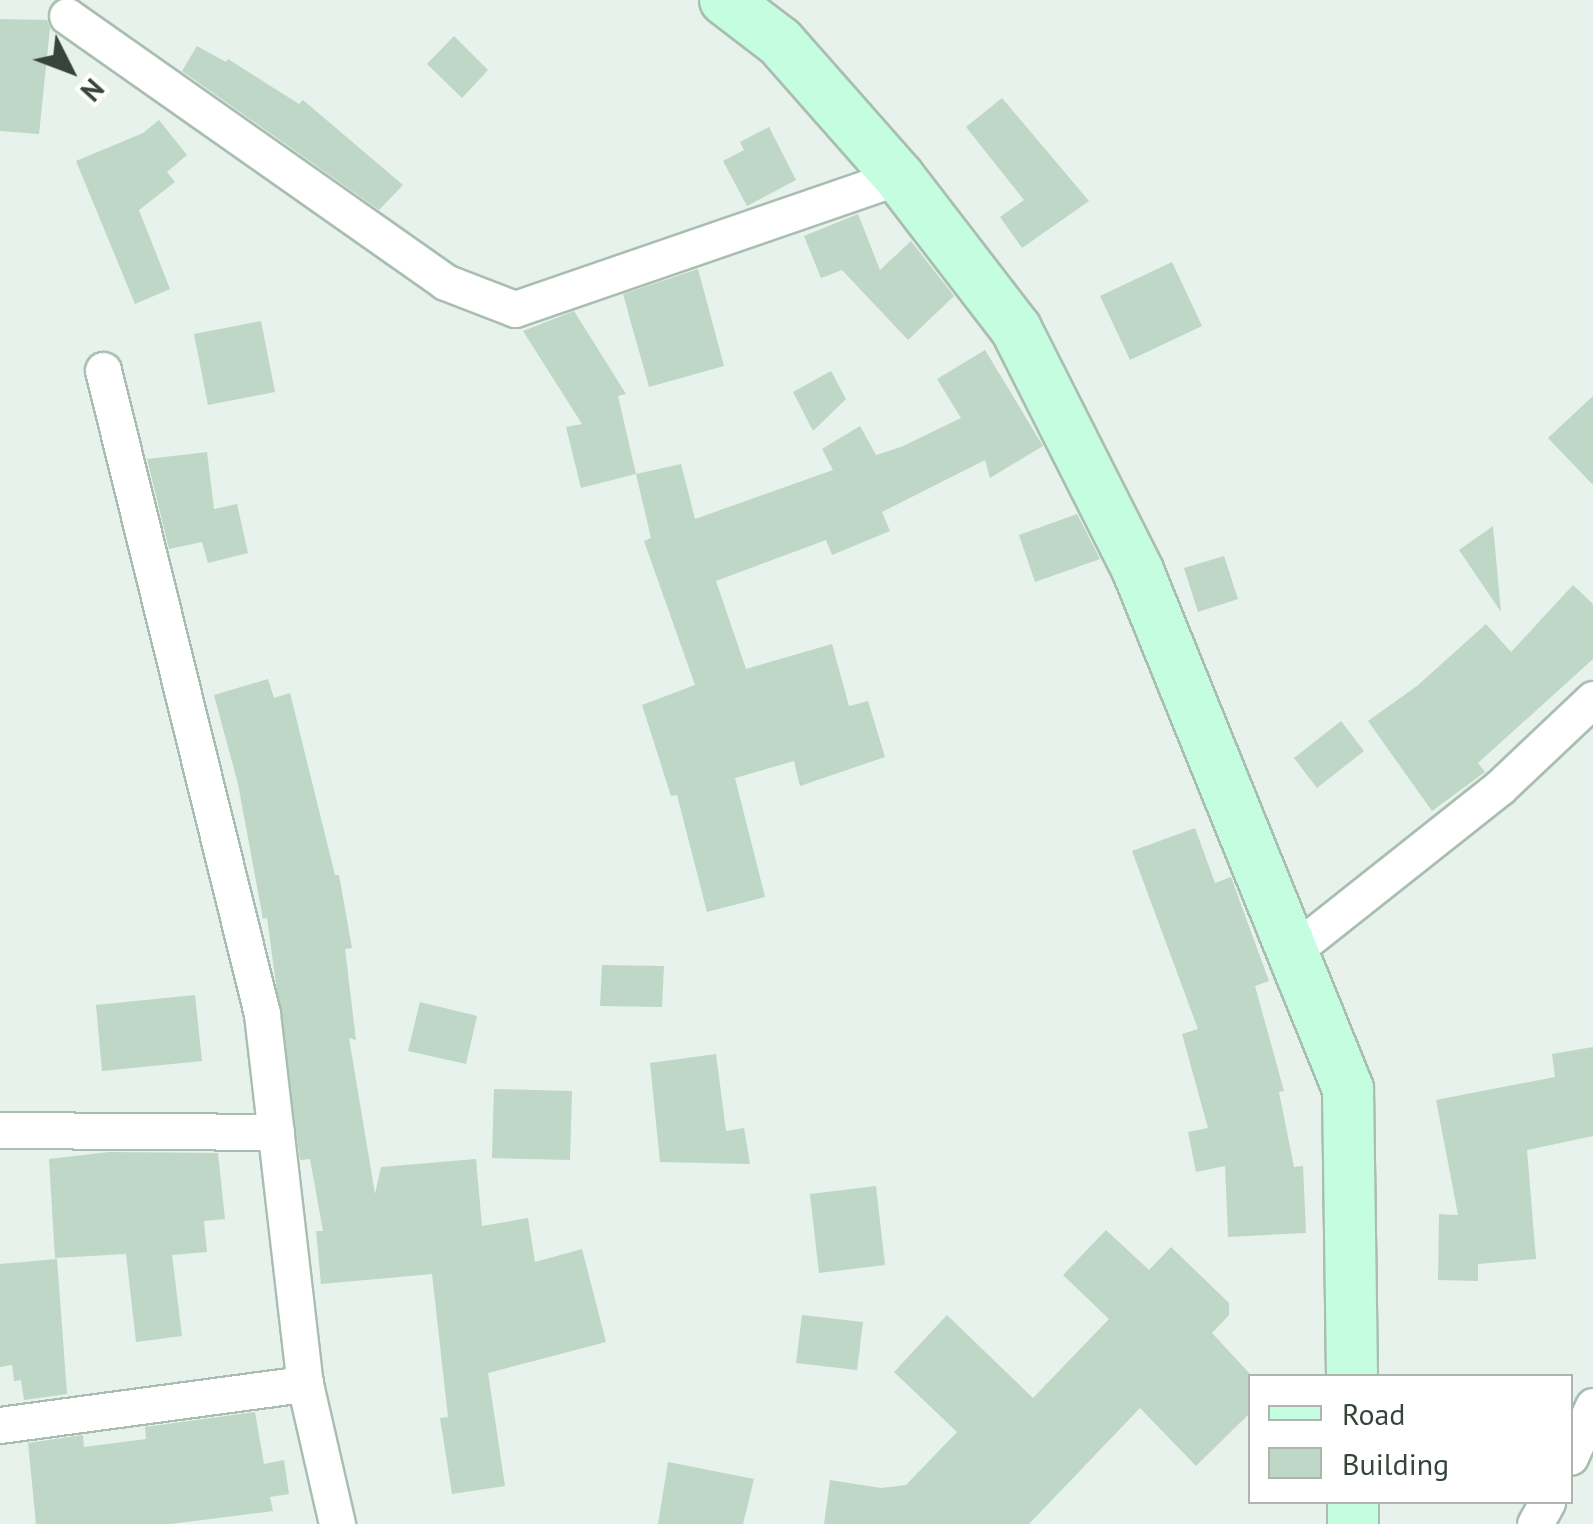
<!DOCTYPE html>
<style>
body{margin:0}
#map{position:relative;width:1593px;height:1524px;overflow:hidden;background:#e6f2eb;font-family:"PT Sans",sans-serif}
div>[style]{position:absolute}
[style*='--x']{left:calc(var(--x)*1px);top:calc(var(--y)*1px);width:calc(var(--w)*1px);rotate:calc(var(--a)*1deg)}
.building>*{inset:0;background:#bfd7c7}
.roads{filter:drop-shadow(2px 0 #a9beb1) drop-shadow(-2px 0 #a9beb1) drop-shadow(0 2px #a9beb1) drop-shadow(0 -2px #a9beb1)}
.street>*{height:35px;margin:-17.5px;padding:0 17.5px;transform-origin:17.5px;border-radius:17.5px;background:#fff}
.secondary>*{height:50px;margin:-25px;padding:0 25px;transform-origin:25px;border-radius:25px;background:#c5fde0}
span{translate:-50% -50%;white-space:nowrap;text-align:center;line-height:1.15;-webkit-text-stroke:9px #fff;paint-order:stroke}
.legend{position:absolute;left:1248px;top:1374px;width:325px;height:130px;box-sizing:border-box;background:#fff;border:2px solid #aeb5b1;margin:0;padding:12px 18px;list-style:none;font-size:30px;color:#35453b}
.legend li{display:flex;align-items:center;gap:20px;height:50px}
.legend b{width:50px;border:2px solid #aeb5b1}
.north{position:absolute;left:20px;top:20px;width:100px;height:100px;-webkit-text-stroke:8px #fff;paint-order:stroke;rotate:132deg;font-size:28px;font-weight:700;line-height:40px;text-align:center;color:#35453b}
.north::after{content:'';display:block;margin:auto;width:35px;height:45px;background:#35453b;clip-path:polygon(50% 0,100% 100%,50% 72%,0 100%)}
</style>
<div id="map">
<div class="building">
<div style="clip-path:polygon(0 19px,47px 20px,50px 28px,39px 134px,0 131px)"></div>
<div style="clip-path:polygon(454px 36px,488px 70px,462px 98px,427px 64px)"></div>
<div style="clip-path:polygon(197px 46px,226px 62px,228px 59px,299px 104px,303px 100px,403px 185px,379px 210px,182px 71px)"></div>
<div style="clip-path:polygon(1002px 98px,1089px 201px,1022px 248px,1000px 217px,1024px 200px,966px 127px)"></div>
<div style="clip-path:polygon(159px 120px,187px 155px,167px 172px,175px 182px,139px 210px,170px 289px,135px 304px,76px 161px,143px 133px)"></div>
<div style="clip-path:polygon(769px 127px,796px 180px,747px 206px,723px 161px,744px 150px,740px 142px)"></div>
<div style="clip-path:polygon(858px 214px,880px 270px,911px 241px,954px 296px,908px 340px,842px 270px,821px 278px,804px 236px)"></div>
<div style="clip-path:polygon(1172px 262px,1202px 326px,1130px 360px,1100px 296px)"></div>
<div style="clip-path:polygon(698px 269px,724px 366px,649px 387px,623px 294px)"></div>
<div style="clip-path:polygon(574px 311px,626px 394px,618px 396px,636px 474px,581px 488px,566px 427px,582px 424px,523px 331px)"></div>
<div style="clip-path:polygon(261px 321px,275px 392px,208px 405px,194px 334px)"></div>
<div style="clip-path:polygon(985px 350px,1043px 446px,990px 478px,985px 460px,882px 512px,890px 531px,832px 555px,826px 540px,716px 581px,746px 669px,832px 644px,849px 706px,868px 701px,885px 757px,800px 786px,794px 761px,735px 778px,765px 897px,707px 912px,677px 795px,671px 796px,642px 705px,695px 685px,644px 541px,651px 538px,636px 474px,681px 464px,695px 519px,833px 470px,822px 449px,860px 426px,876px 455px,901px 447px,961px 418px,937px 379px)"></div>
<div style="clip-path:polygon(831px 371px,846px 399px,813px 431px,793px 392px)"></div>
<div style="clip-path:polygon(1593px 396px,1593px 485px,1548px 438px)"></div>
<div style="clip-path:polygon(207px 452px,214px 509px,237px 504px,248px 553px,208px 563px,202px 542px,169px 549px,147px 459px)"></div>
<div style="clip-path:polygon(1077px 514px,1100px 559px,1035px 582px,1019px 535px)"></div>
<div style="clip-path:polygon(1493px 526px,1501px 612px,1459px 550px)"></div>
<div style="clip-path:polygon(1224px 556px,1238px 599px,1198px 612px,1184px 568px)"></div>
<div style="clip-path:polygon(1573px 585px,1593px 604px,1593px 659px,1478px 763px,1485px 772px,1432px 811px,1368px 721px,1417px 686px,1486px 624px,1511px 652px)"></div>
<div style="clip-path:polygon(268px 679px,274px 698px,290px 693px,335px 875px,339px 875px,352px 948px,345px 949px,356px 1040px,349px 1038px,375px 1194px,381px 1167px,476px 1159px,482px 1226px,528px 1218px,535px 1262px,582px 1249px,606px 1342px,488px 1373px,505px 1486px,452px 1494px,440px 1418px,448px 1417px,432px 1274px,321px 1284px,316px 1231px,323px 1231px,310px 1159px,300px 1160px,267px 918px,263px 919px,238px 784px,214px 695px)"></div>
<div style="clip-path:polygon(1341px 721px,1364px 751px,1317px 788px,1294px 758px)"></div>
<div style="clip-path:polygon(1195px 828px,1215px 883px,1231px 877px,1269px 981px,1255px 986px,1284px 1091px,1279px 1092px,1294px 1167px,1303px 1166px,1306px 1233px,1228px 1237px,1225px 1166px,1196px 1172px,1188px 1132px,1208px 1128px,1182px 1034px,1198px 1029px,1132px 851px)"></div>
<div style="clip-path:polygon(602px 965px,664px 966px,662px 1007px,600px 1006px)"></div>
<div style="clip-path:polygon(195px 995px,202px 1061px,102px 1071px,96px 1005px)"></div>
<div style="clip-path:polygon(420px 1002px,477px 1016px,466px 1064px,408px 1051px)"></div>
<div style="clip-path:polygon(1593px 1047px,1593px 1136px,1527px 1150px,1536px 1259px,1478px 1264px,1478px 1281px,1438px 1280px,1439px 1214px,1458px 1215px,1436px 1100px,1555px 1077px,1552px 1054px)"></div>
<div style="clip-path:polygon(716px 1054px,726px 1131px,744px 1128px,750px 1164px,660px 1162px,650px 1063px)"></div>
<div style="clip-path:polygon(494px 1089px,572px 1091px,570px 1160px,492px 1158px)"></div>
<div style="clip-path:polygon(109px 1152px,218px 1153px,225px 1219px,204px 1221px,207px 1252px,172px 1255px,182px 1336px,136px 1342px,126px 1254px,55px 1258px,49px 1159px)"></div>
<div style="clip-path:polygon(876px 1186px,885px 1265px,819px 1273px,810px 1194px)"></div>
<div style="clip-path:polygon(1106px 1230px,1149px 1270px,1171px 1247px,1229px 1303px,1229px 1315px,1212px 1333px,1250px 1374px,1250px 1413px,1196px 1466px,1140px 1408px,1029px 1524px,824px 1524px,830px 1480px,881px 1488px,906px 1485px,957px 1432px,894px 1372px,947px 1315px,1033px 1398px,1109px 1319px,1063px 1275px)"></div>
<div style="clip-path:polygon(57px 1259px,67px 1394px,24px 1400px,21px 1380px,14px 1381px,12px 1365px,0 1367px,0 1264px)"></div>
<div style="clip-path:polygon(802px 1315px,863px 1322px,857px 1370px,796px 1363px)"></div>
<div style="clip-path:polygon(255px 1412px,264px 1464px,284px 1460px,289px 1494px,270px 1497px,273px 1511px,170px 1524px,36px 1524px,28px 1443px,83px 1435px,84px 1447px,146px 1439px,145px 1427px)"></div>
<div style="clip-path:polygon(668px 1462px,754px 1479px,743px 1524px,658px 1524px)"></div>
</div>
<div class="roads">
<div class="street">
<div style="--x:67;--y:16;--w:462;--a:35.1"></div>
<div style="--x:445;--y:282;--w:75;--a:21.1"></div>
<div style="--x:515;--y:309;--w:406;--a:-19"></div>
<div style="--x:103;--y:370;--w:663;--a:76.13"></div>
<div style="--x:262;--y:1014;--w:372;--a:83.4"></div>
<div style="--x:305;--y:1384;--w:144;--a:77.1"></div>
<div style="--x:1292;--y:952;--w:265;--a:-38.4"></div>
<div style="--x:1500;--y:787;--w:128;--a:-43.4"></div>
<div style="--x:0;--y:1130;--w:276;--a:0.4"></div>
<div style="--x:0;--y:1425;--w:308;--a:-7.7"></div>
<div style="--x:1570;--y:1457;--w:56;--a:-65.7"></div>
<div style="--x:1535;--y:1524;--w:25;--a:-61"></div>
</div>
<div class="secondary">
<div style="--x:725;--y:0;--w:69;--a:37.4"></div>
<div style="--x:780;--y:42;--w:180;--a:48.6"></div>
<div style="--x:899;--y:177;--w:192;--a:52.4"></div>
<div style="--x:1016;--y:329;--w:271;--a:63.2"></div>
<div style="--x:1138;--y:571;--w:559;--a:67.93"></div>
<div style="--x:1348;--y:1089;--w:287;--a:89.2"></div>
<div style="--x:1353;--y:1502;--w:22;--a:90"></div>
</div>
</div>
<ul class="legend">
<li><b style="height:12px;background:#c5fde0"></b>Road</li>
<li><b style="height:28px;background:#bfd7c7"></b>Building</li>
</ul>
<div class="north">N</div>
</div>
